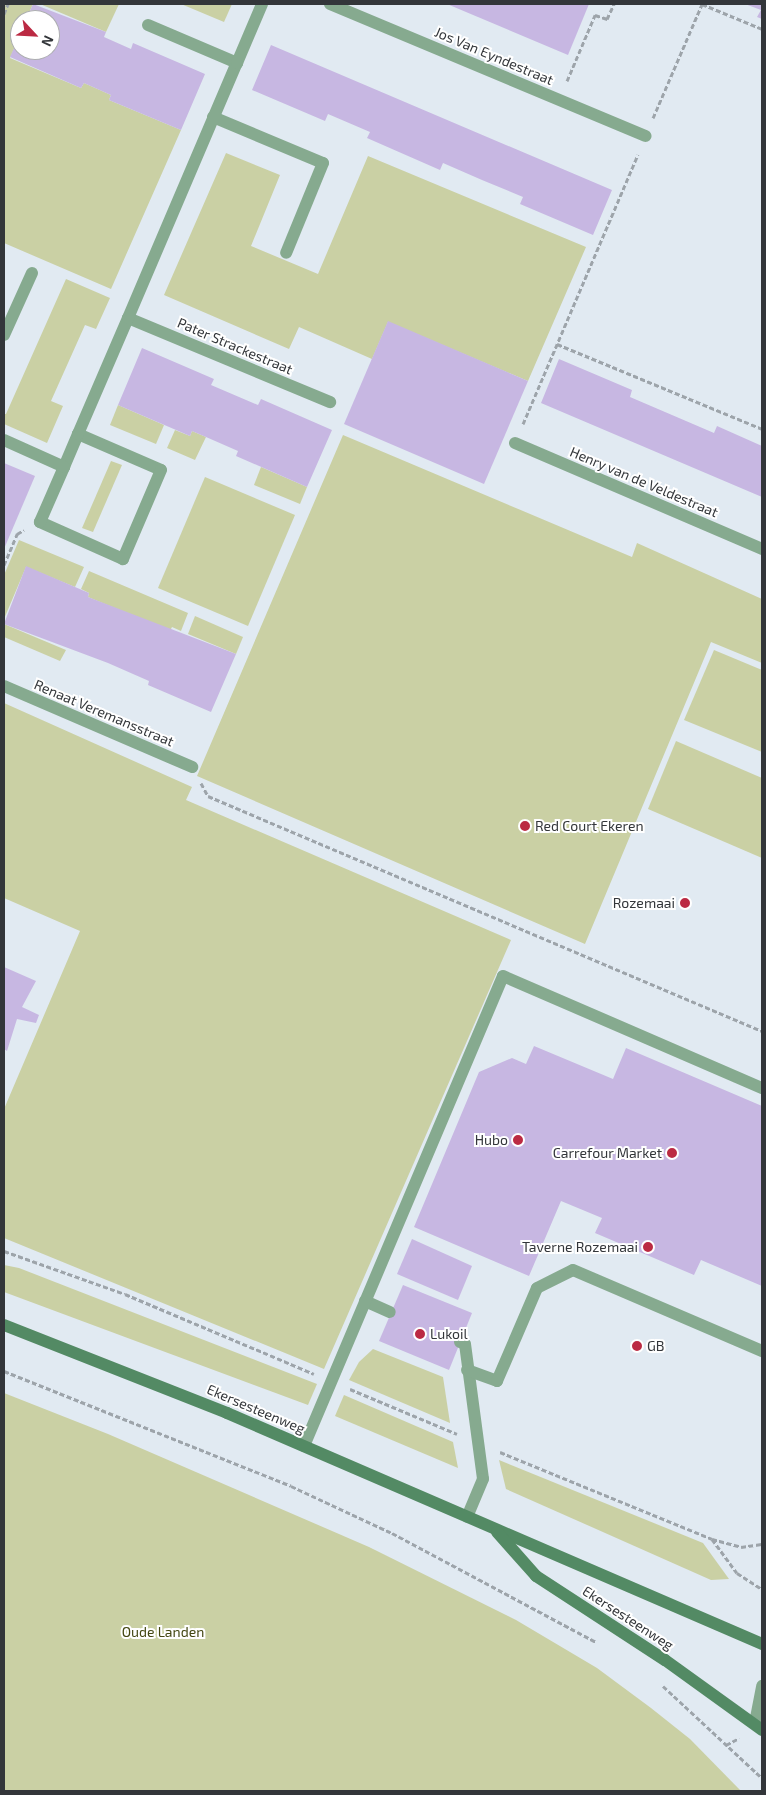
<!DOCTYPE html>
<style>
body{margin:0}
#map{position:relative;width:766px;height:1795px;overflow:hidden;background:#e1eaf2;font-family:"Exo 2",sans-serif}
div>[style]{position:absolute}
[style*='--x']{left:calc(var(--x)*1px);top:calc(var(--y)*1px);width:calc(var(--w)*1px);rotate:calc(var(--a)*1deg)}
.green>*{inset:0;background:#cad0a4}
.building>*{inset:0;background:#c7b7e2}
.path>*{height:3px;margin-top:-1.5px;transform-origin:0;background:repeating-linear-gradient(90deg,#9da4aa 0 5px,transparent 0 7.5px)}
.lane>*{height:12px;margin:-6px;padding:0 6px;transform-origin:6px;border-radius:6px;background:#86aa8f}
.street>*{height:12px;margin:-6px;padding:0 6px;transform-origin:6px;border-radius:6px;background:#86aa8f}
.secondary>*{height:12px;margin:-6px;padding:0 6px;transform-origin:6px;border-radius:6px;background:#538a64}
.dots>*{width:14px;height:14px;translate:-50% -50%;box-sizing:border-box;border:2px solid #fff;border-radius:50%}
span{translate:-50% -50%;white-space:nowrap;text-align:center;line-height:1.15;-webkit-text-stroke:4px #fff;paint-order:stroke}
.street-label{font-size:14px;color:#33363a}
.poi-label{font-size:14px;color:#33363a}
.left{translate:0 -50%;text-align:left}
.right{translate:-100% -50%;text-align:right}
.park-label{font-size:14px;color:#434712}
.frame{position:absolute;inset:0;border:5px solid #33363a;pointer-events:none}
.north{position:absolute;left:10px;top:10px;width:50px;height:50px;box-sizing:border-box;background:#fff;border:1px solid #adafb0;border-radius:50%;rotate:115deg;font-size:14px;font-weight:700;line-height:20px;text-align:center;color:#33363a}
.north::after{content:'';display:block;margin:auto;width:18px;height:22px;background:#bb2a43;clip-path:polygon(50% 0,100% 100%,50% 72%,0 100%)}
</style>
<div id="map">
<div class="green">
<div style="clip-path:polygon(4px 4px,33px 4px,26px 20px,20px 20px,20px 35px,10px 58px,81px 88px,84px 83px,111px 95px,109px 100px,181px 130px,111px 289px,4px 243px)"></div>
<div style="clip-path:polygon(40px 4px,119px 4px,106px 32px)"></div>
<div style="clip-path:polygon(181px 4px,232px 4px,224px 22px)"></div>
<div style="clip-path:polygon(226px 153px,280px 175px,251px 246px,318px 274px,368px 156px,586px 247px,528px 381px,388px 322px,372px 359px,299px 327px,289px 349px,164px 295px)"></div>
<div style="clip-path:polygon(66px 279px,110px 298px,96px 329px,85px 325px,51px 401px,63px 406px,47px 443px,4px 424px,4px 414px,6px 414px)"></div>
<div style="clip-path:polygon(118px 405px,164px 425px,156px 444px,110px 425px)"></div>
<div style="clip-path:polygon(175px 430px,190px 436px,192px 431px,206px 437px,195px 460px,167px 448px)"></div>
<div style="clip-path:polygon(343px 435px,632px 557px,637px 543px,762px 599px,762px 663px,711px 642px,585px 944px,197px 776px)"></div>
<div style="clip-path:polygon(111px 461px,122px 465px,93px 532px,82px 528px)"></div>
<div style="clip-path:polygon(261px 467px,307px 487px,300px 504px,254px 485px)"></div>
<div style="clip-path:polygon(205px 477px,295px 515px,248px 626px,158px 588px)"></div>
<div style="clip-path:polygon(19px 540px,84px 567px,75px 587px,26px 567px,4px 619px,4px 575px)"></div>
<div style="clip-path:polygon(89px 571px,188px 613px,181px 631px,172px 627px,170px 631px,88px 597px,89px 593px,81px 589px)"></div>
<div style="clip-path:polygon(195px 616px,243px 637px,236px 654px,188px 634px)"></div>
<div style="clip-path:polygon(4px 624px,66px 650px,60px 661px,4px 637px)"></div>
<div style="clip-path:polygon(714px 650px,762px 670px,762px 752px,684px 720px)"></div>
<div style="clip-path:polygon(4px 703px,192px 787px,186px 800px,511px 940px,324px 1369px,4px 1238px,4px 1109px,80px 931px,4px 898px)"></div>
<div style="clip-path:polygon(676px 741px,762px 778px,762px 858px,648px 809px)"></div>
<div style="clip-path:polygon(4px 1265px,19px 1268px,317px 1384px,308px 1405px,4px 1292px)"></div>
<div style="clip-path:polygon(373px 1349px,443px 1377px,450px 1423px,349px 1380px,359px 1362px)"></div>
<div style="clip-path:polygon(4px 1393px,108px 1434px,369px 1547px,516px 1620px,597px 1668px,651px 1708px,690px 1739px,741px 1791px,4px 1791px)"></div>
<div style="clip-path:polygon(344px 1395px,453px 1442px,458px 1468px,335px 1416px)"></div>
<div style="clip-path:polygon(499px 1460px,703px 1543px,729px 1579px,711px 1580px,506px 1489px)"></div>
</div>
<div class="building">
<div style="clip-path:polygon(33px 4px,106px 32px,104px 37px,131px 49px,133px 43px,205px 74px,181px 130px,109px 100px,111px 95px,84px 83px,81px 88px,10px 57px,20px 35px,20px 50px,50px 50px,50px 20px,26px 20px)"></div>
<div style="clip-path:polygon(447px 4px,589px 4px,568px 55px)"></div>
<div style="clip-path:polygon(745px 4px,762px 4px,762px 19px,757px 17px,761px 10px)"></div>
<div style="clip-path:polygon(271px 45px,612px 190px,593px 235px,520px 204px,523px 197px,482px 180px,443px 163px,440px 170px,367px 138px,370px 132px,328px 114px,325px 121px,252px 90px)"></div>
<div style="clip-path:polygon(388px 321px,528px 381px,484px 484px,344px 424px)"></div>
<div style="clip-path:polygon(142px 348px,214px 379px,211px 385px,258px 405px,261px 399px,332px 430px,307px 487px,236px 456px,238px 451px,206px 437px,192px 431px,190px 436px,118px 405px)"></div>
<div style="clip-path:polygon(559px 359px,632px 390px,630px 397px,714px 433px,717px 426px,762px 446px,762px 497px,541px 403px)"></div>
<div style="clip-path:polygon(4px 463px,35px 476px,4px 549px)"></div>
<div style="clip-path:polygon(26px 566px,89px 593px,88px 597px,236px 654px,211px 712px,148px 685px,149px 681px,108px 663px,4px 624px)"></div>
<div style="clip-path:polygon(4px 967px,36px 981px,22px 1007px,39px 1015px,36px 1023px,17px 1019px,7px 1051px,4px 1049px)"></div>
<div style="clip-path:polygon(534px 1046px,613px 1079px,626px 1048px,762px 1106px,762px 1286px,701px 1260px,694px 1275px,595px 1233px,602px 1218px,561px 1201px,529px 1276px,414px 1227px,479px 1072px,512px 1058px,526px 1064px)"></div>
<div style="clip-path:polygon(412px 1239px,472px 1266px,458px 1300px,397px 1274px)"></div>
<div style="clip-path:polygon(403px 1285px,472px 1313px,449px 1370px,379px 1341px)"></div>
</div>
<div class="path">
<div style="--x:702;--y:4;--w:65;--a:22.6"></div>
<div style="--x:4;--y:14;--w:11;--a:-68"></div>
<div style="--x:567;--y:81;--w:72;--a:-67"></div>
<div style="--x:595;--y:15;--w:13;--a:18"></div>
<div style="--x:607;--y:19;--w:17;--a:-65"></div>
<div style="--x:653;--y:118;--w:124;--a:-66.7"></div>
<div style="--x:557;--y:344;--w:222;--a:22.5"></div>
<div style="--x:523;--y:424;--w:293;--a:-66.9"></div>
<div style="--x:4;--y:565;--w:34;--a:-67"></div>
<div style="--x:17;--y:534;--w:8;--a:-30"></div>
<div style="--x:201;--y:783;--w:15;--a:62"></div>
<div style="--x:208;--y:796;--w:602;--a:22.99"></div>
<div style="--x:4;--y:1251;--w:128;--a:19.6"></div>
<div style="--x:125;--y:1294;--w:205;--a:22.9"></div>
<div style="--x:4;--y:1371;--w:309;--a:21.8"></div>
<div style="--x:291;--y:1486;--w:111;--a:25"></div>
<div style="--x:392;--y:1533;--w:231;--a:28.1"></div>
<div style="--x:350;--y:1389;--w:116;--a:22.8"></div>
<div style="--x:500;--y:1452;--w:229;--a:22.3"></div>
<div style="--x:712;--y:1539;--w:42;--a:53.7"></div>
<div style="--x:737;--y:1573;--w:30;--a:33"></div>
<div style="--x:712;--y:1539;--w:30;--a:15"></div>
<div style="--x:741;--y:1547;--w:21;--a:-8"></div>
<div style="--x:663;--y:1686;--w:135;--a:42.9"></div>
<div style="--x:726;--y:1745;--w:15;--a:-28"></div>
</div>
<div class="lane">
<div style="--x:365;--y:1301;--w:27;--a:24"></div>
<div style="--x:460;--y:1342;--w:5;--a:22"></div>
<div style="--x:465;--y:1344;--w:136;--a:82.4"></div>
<div style="--x:483;--y:1479;--w:41;--a:112.8"></div>
<div style="--x:467;--y:1370;--w:32;--a:20"></div>
<div style="--x:497;--y:1381;--w:101;--a:-66.7"></div>
<div style="--x:537;--y:1288;--w:40;--a:-26.6"></div>
<div style="--x:573;--y:1270;--w:206;--a:23.2"></div>
<div style="--x:304;--y:1446;--w:510;--a:-67.05"></div>
<div style="--x:503;--y:976;--w:282;--a:23.4"></div>
</div>
<div class="street">
<div style="--x:330;--y:4;--w:342;--a:22.7"></div>
<div style="--x:148;--y:25;--w:97;--a:23.1"></div>
<div style="--x:213;--y:117;--w:119;--a:22.7"></div>
<div style="--x:323;--y:163;--w:97;--a:112.3"></div>
<div style="--x:128;--y:318;--w:219;--a:22.6"></div>
<div style="--x:4;--y:335;--w:68;--a:-65.7"></div>
<div style="--x:78;--y:434;--w:90;--a:23.4"></div>
<div style="--x:161;--y:470;--w:97;--a:113.1"></div>
<div style="--x:123;--y:559;--w:91;--a:-156"></div>
<div style="--x:40;--y:522;--w:60;--a:-66.4"></div>
<div style="--x:64;--y:467;--w:36;--a:-67"></div>
<div style="--x:78;--y:434;--w:126;--a:-66.7"></div>
<div style="--x:128;--y:318;--w:277;--a:-66.9"></div>
<div style="--x:237;--y:63;--w:64;--a:-67"></div>
<div style="--x:4;--y:440;--w:66;--a:24.2"></div>
<div style="--x:515;--y:443;--w:269;--a:23.2"></div>
<div style="--x:4;--y:686;--w:205;--a:23.3"></div>
<div style="--x:755;--y:1723;--w:38;--a:-79"></div>
</div>
<div class="secondary">
<div style="--x:4;--y:1325;--w:240;--a:21.5"></div>
<div style="--x:227;--y:1413;--w:583;--a:23.35"></div>
<div style="--x:497;--y:1532;--w:59;--a:48.4"></div>
<div style="--x:536;--y:1576;--w:154;--a:33.1"></div>
<div style="--x:665;--y:1660;--w:120;--a:35.8"></div>
</div>
<div class="dots">
<div style="left:525px;top:826px;background:#bb2a43"></div>
<div style="left:685px;top:903px;background:#bb2a43"></div>
<div style="left:518px;top:1140px;background:#bb2a43"></div>
<div style="left:672px;top:1153px;background:#bb2a43"></div>
<div style="left:648px;top:1247px;background:#bb2a43"></div>
<div style="left:420px;top:1334px;background:#bb2a43"></div>
<div style="left:637px;top:1346px;background:#bb2a43"></div>
</div>
<div class="street-label">
<span style="left:494px;top:56px;rotate:23deg">Jos Van Eyndestraat</span>
<span style="left:235px;top:346px;rotate:23deg">Pater Strackestraat</span>
<span style="left:644px;top:482px;rotate:23deg">Henry van de Veldestraat</span>
<span style="left:104px;top:713px;rotate:23deg">Renaat Veremansstraat</span>
<span style="left:256px;top:1409px;rotate:23deg">Ekersesteenweg</span>
<span style="left:628px;top:1618px;rotate:33deg">Ekersesteenweg</span>
</div>
<div class="poi-label">
<span class="left" style="left:535px;top:826px">Red Court Ekeren</span>
<span class="right" style="left:675px;top:903px">Rozemaai</span>
<span class="right" style="left:508px;top:1140px">Hubo</span>
<span class="right" style="left:662px;top:1153px">Carrefour Market</span>
<span class="right" style="left:638px;top:1247px">Taverne Rozemaai</span>
<span class="left" style="left:430px;top:1334px">Lukoil</span>
<span class="left" style="left:647px;top:1346px">GB</span>
</div>
<div class="park-label">
<span style="left:163px;top:1632px">Oude Landen</span>
</div>
<div class="frame"></div>
<div class="north">N</div>
</div>
